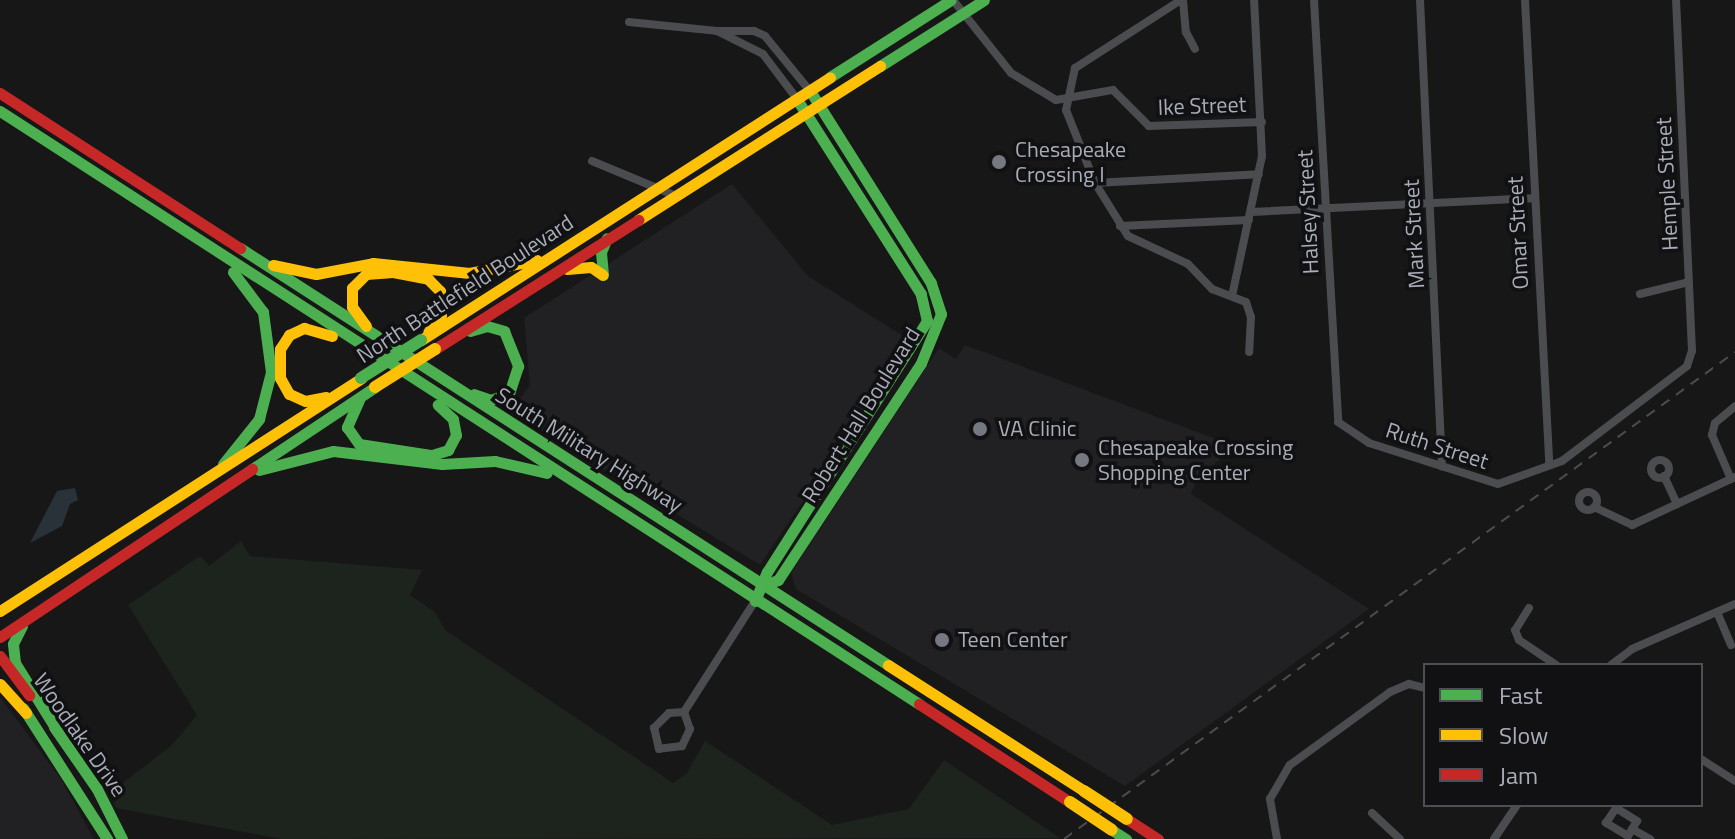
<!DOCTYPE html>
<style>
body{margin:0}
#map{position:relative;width:1735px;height:839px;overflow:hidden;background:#171717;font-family:"Titillium Web",sans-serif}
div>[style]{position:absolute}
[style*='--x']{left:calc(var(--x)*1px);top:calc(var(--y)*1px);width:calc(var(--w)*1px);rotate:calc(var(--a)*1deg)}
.built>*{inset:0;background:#212123}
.green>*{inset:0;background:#1d241e}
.water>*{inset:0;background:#2a3239}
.street>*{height:8px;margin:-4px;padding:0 4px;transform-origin:4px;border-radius:4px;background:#4b4c50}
.street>.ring{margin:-4px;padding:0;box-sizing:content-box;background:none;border:8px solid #4b4c50;border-radius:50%}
.fast>*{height:11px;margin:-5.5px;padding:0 5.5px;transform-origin:5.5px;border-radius:5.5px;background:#4caf50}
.slow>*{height:11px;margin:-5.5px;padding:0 5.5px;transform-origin:5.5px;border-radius:5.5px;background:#ffc107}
.jam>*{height:11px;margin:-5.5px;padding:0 5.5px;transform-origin:5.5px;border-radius:5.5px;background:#c62828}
.rail>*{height:2px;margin-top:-1px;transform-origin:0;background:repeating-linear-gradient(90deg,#4b4c4f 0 10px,transparent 0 18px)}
.fast-bridge>*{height:12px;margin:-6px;padding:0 6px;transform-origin:6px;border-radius:6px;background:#4caf50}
.slow-bridge>*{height:12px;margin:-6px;padding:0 6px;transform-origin:6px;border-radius:6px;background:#ffc107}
.dots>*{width:22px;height:22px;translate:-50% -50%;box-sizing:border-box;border:4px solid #111113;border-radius:50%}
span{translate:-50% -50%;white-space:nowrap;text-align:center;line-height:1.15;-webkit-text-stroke:7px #111113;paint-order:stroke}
.street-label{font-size:22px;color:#a8adb8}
.poi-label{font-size:22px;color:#a8adb8}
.left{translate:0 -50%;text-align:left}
.legend{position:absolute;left:1423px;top:663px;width:280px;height:144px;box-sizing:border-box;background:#111113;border:2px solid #4d4f55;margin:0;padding:10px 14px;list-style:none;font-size:24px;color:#a8adb8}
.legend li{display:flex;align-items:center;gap:16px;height:40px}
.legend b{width:40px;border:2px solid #4d4f55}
</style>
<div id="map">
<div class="built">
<div style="clip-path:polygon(732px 184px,808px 276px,911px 341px,760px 565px,510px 412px,530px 385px,524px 318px)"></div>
<div style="clip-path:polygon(965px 345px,1224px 442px,1219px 460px,1198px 478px,1191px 494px,1369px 609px,1125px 786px,796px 589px,791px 573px,939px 348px,956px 359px)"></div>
<div style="clip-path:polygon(0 697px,61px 779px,94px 839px,0 839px)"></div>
</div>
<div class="green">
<div style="clip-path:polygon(241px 541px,250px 556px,422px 570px,410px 595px,435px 612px,445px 630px,673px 783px,687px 773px,705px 741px,832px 825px,909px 809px,944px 760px,1060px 838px,282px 839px,116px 808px,110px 793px,172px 745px,197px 715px,128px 605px,200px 556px,209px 566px)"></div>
</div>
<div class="water">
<div style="clip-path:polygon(75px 488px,78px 500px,70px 504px,62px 526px,30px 543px,57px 491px)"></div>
</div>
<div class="street">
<div style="--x:953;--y:0;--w:93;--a:51.5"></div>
<div style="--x:1011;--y:73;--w:52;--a:31"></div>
<div style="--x:1056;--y:100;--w:58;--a:-10"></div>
<div style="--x:1113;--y:90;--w:51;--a:45"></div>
<div style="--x:1149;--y:126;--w:113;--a:-2"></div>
<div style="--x:1181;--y:0;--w:126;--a:147.3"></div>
<div style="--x:1075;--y:68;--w:43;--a:102.1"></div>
<div style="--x:1066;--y:110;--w:79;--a:68.3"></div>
<div style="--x:1095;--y:183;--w:62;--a:58.1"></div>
<div style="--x:1128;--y:236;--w:66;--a:25"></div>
<div style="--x:1188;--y:264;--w:35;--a:46"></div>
<div style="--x:1212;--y:289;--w:36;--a:21"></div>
<div style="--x:1246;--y:302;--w:16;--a:72"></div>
<div style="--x:1251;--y:317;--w:35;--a:93"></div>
<div style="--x:1183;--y:0;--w:32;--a:85"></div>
<div style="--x:1186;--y:32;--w:19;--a:62"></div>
<div style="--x:1314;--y:0;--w:423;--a:86.7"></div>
<div style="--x:1338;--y:422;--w:37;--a:34"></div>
<div style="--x:1369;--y:443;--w:135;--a:17.6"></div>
<div style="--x:1498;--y:484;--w:68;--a:-19.8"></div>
<div style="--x:1562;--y:461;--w:157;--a:-37.2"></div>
<div style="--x:1687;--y:366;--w:16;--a:-72"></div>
<div style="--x:1692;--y:351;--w:351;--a:-92.6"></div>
<div style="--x:1420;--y:0;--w:467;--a:87.3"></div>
<div style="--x:1525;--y:0;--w:464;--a:87"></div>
<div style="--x:629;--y:22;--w:88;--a:5.8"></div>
<div style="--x:797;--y:99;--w:56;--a:-127.1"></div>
<div style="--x:763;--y:54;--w:51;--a:-153.4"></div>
<div style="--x:717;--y:31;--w:37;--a:0"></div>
<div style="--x:754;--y:31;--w:12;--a:24"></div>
<div style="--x:765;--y:36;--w:71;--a:50.7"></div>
<div style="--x:592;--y:161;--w:91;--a:22.6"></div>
<div style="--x:1095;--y:183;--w:164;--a:-3.1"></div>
<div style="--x:1252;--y:212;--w:282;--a:-2.8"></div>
<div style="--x:1120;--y:226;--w:129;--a:-2.7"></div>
<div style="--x:1640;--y:294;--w:50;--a:-13.8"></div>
<div style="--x:1232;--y:296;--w:143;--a:-77.9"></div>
<div style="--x:1262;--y:156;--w:156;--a:-92.9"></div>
<div class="ring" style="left:1651px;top:460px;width:10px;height:10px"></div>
<div style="--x:1664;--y:476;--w:31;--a:65"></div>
<div style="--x:1731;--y:479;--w:48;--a:-113.4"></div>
<div style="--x:1712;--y:435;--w:12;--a:-76"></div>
<div style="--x:1715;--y:423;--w:26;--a:-40"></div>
<div class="ring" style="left:1579px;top:492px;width:10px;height:10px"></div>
<div style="--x:1594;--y:507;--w:42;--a:25.3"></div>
<div style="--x:1632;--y:525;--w:114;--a:-25"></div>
<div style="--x:1529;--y:608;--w:26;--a:122"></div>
<div style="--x:1515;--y:630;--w:11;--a:68"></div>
<div style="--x:1519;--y:640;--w:45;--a:34"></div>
<div style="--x:1717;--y:612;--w:36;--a:67"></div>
<div style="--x:1611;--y:665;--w:26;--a:-37"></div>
<div style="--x:1632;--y:649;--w:112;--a:-23.6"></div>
<div style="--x:684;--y:712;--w:18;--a:71"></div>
<div style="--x:690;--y:729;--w:19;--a:115"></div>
<div style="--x:682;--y:746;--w:23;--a:173"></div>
<div style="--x:659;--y:749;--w:22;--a:-103"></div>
<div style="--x:654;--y:728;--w:21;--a:-45"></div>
<div style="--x:669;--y:713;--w:15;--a:-4"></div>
<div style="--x:684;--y:712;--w:132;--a:-57.4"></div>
<div style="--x:1701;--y:759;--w:40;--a:32.9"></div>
<div style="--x:1616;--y:808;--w:25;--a:32"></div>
<div style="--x:1637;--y:821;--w:17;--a:121"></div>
<div style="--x:1628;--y:836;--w:26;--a:-149"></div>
<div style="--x:1606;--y:823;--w:18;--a:-56"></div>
<div style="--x:1372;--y:813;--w:38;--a:43"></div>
<div style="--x:1632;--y:829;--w:21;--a:29"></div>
<div style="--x:1277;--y:839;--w:41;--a:-99.9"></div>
<div style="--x:1270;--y:799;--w:39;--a:-60"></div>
<div style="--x:1290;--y:765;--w:124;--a:-36.1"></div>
<div style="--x:1390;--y:692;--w:21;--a:-23"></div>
<div style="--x:1409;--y:684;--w:16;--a:14"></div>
<div style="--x:1494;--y:839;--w:41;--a:-55.9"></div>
</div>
<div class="fast">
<div style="--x:880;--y:66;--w:123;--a:-32.4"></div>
<div style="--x:830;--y:77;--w:143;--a:-32.5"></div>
<div style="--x:0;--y:111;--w:1094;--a:32.83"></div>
<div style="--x:240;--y:248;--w:771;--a:32.76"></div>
<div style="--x:603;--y:275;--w:23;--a:-95"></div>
<div style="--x:601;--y:252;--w:15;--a:-67"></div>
<div style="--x:470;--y:331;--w:18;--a:-16"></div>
<div style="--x:487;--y:326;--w:18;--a:16"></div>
<div style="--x:504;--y:331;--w:38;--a:68"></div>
<div style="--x:518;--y:366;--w:28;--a:108"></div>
<div style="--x:509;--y:393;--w:19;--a:159"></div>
<div style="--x:491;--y:400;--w:18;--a:-161"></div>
<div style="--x:359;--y:400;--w:30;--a:114"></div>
<div style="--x:347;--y:427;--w:21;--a:55"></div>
<div style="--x:359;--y:444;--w:74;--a:8.6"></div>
<div style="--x:432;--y:455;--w:17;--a:-17"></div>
<div style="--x:448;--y:450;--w:17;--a:-62"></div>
<div style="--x:456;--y:435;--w:16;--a:-101"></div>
<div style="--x:453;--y:419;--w:21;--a:-137"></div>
<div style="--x:223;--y:464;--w:58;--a:-51.3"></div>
<div style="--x:259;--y:419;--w:49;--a:-75.7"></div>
<div style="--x:271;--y:372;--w:61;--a:-97.6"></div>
<div style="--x:263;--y:312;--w:50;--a:-126.9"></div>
<div style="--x:252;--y:469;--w:148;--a:-33.7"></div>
<div style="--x:259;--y:470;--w:76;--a:-14.4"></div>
<div style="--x:333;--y:451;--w:110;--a:6.8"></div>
<div style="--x:442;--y:464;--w:53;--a:-3.2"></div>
<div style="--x:495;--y:461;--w:53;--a:13"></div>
<div style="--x:765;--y:585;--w:14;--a:-21"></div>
<div style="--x:778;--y:580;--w:260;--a:-56.6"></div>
<div style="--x:921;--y:363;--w:53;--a:-67.8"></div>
<div style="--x:941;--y:314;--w:33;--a:-108"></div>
<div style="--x:931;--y:283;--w:227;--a:-122.2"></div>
<div style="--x:755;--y:601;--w:31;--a:-68"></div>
<div style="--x:767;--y:572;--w:298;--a:-57.5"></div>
<div style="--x:927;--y:321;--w:28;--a:-103"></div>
<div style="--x:921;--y:294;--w:231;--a:-122.5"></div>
<div style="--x:22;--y:626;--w:20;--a:117"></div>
<div style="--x:13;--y:644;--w:19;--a:84"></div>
<div style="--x:15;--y:663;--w:81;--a:58.1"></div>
<div style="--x:23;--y:708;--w:156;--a:57.3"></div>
<div style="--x:54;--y:727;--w:75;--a:55.3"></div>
<div style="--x:97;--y:789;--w:56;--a:63.4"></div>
<div style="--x:1112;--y:830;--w:17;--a:33"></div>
</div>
<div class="slow">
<div style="--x:638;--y:220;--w:287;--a:-32.5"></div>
<div style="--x:273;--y:265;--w:44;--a:11.8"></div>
<div style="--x:316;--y:274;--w:58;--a:-10.9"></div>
<div style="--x:373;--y:263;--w:97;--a:5.9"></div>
<div style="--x:469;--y:273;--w:69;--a:-10.8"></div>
<div style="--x:567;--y:269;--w:24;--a:-5"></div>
<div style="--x:591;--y:267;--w:14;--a:34"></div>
<div style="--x:366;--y:326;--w:24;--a:-126"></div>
<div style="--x:352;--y:307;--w:19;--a:-90"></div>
<div style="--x:352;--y:288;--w:20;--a:-45"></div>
<div style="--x:366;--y:274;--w:27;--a:-4"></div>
<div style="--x:393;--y:272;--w:36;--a:11"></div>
<div style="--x:428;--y:279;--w:17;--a:45"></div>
<div style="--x:440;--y:291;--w:24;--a:88"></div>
<div style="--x:441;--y:315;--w:21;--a:127"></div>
<div style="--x:421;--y:340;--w:486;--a:-32.7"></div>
<div style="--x:326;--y:397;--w:21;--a:169"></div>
<div style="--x:305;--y:401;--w:17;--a:-156"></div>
<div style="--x:289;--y:394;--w:18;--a:-119"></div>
<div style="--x:280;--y:378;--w:29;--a:-90"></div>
<div style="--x:280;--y:349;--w:17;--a:-57"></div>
<div style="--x:289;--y:335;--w:17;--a:-25"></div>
<div style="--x:304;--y:328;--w:29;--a:16"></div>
<div style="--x:0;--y:611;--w:430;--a:-32.8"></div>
<div style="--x:888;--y:665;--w:233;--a:32.7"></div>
<div style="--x:0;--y:684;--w:39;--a:48"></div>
</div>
<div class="jam">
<div style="--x:0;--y:93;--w:286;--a:32.9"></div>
<div style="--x:435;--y:349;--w:241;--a:-32.4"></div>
<div style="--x:0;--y:637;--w:303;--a:-33.7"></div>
<div style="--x:0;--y:656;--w:49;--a:53.4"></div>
<div style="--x:919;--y:704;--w:180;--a:33"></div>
<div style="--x:1127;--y:819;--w:37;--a:33"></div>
</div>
<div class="rail">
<div style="--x:1064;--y:839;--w:829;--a:-35.97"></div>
</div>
<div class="fast-bridge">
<div style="--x:361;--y:378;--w:71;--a:-32.3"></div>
</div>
<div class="slow-bridge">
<div style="--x:375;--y:387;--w:71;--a:-32.3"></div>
<div style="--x:1084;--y:791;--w:51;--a:33.1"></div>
<div style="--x:1070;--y:802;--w:50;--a:33.7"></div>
</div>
<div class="dots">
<div style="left:999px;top:162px;background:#757880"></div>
<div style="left:980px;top:429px;background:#757880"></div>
<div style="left:1082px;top:460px;background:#757880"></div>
<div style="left:942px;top:640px;background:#757880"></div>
</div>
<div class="street-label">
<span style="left:1202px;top:106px;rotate:-2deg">Ike Street</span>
<span style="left:1667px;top:184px;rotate:-93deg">Hemple Street</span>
<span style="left:1308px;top:212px;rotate:-93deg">Halsey Street</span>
<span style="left:1518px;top:233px;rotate:-93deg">Omar Street</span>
<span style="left:1414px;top:234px;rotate:-93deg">Mark Street</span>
<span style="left:465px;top:289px;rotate:-33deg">North Battlefield Boulevard</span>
<span style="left:861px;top:415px;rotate:-58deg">Robert Hall Boulevard</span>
<span style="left:1437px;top:446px;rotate:18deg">Ruth Street</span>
<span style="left:589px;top:450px;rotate:32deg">South Military Highway</span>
<span style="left:80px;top:735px;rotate:55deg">Woodlake Drive</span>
</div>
<div class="poi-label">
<span class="left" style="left:1015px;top:162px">Chesapeake<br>Crossing I</span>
<span class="left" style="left:998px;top:429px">VA Clinic</span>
<span class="left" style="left:1098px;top:460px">Chesapeake Crossing<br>Shopping Center</span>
<span class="left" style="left:958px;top:640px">Teen Center</span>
</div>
<ul class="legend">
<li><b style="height:10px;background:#4caf50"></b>Fast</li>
<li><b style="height:10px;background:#ffc107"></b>Slow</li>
<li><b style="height:10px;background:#c62828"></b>Jam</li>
</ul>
</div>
